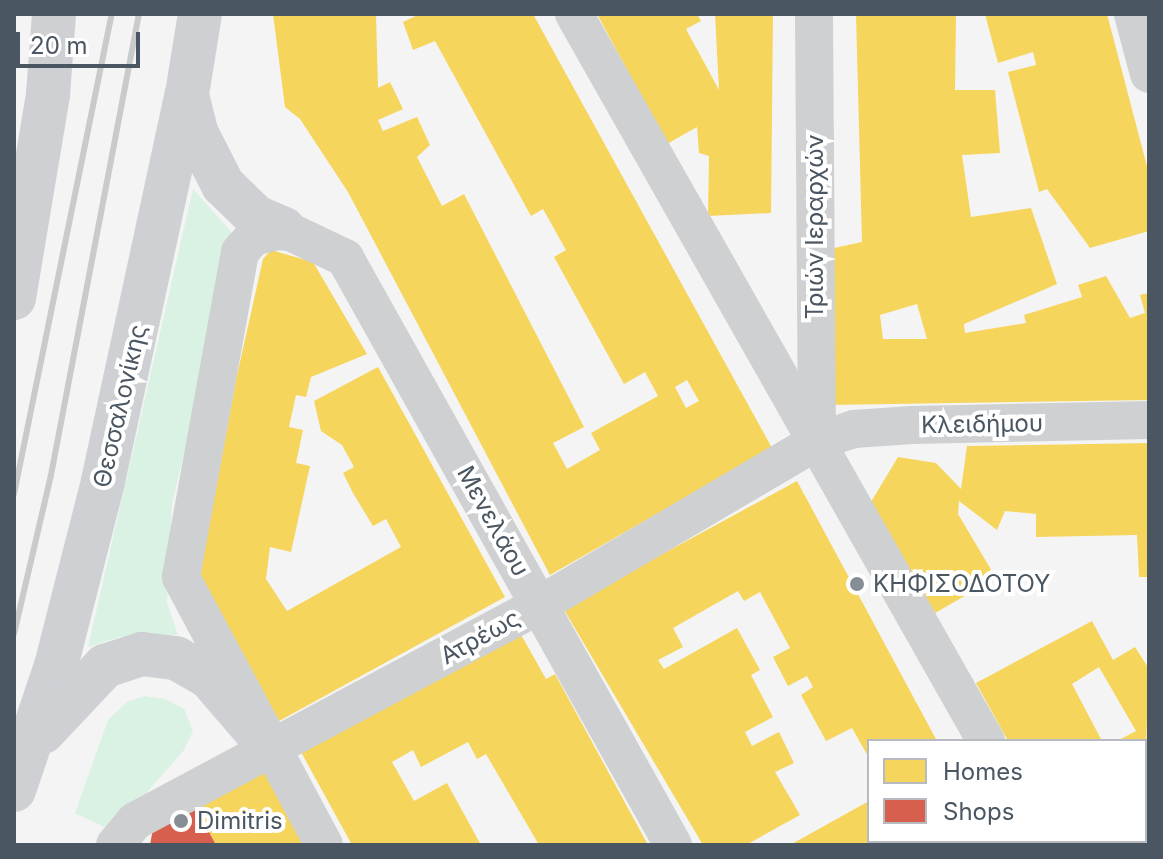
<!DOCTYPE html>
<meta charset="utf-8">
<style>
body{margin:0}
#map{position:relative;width:1163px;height:859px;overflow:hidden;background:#f4f4f4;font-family:Inter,sans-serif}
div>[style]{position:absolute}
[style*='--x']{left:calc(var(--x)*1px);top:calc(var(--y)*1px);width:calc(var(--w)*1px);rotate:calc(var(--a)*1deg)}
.green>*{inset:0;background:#d9f2e3}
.homes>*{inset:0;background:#f6d55c}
.shops>*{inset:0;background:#d6604d}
.street>*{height:38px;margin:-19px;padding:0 19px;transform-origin:19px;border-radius:19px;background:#ced0d2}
.secondary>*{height:44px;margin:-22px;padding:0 22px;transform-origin:22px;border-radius:22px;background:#ced0d4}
.rail>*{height:6px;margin:-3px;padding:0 3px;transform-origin:3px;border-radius:3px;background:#c9cacc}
.dots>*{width:22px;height:22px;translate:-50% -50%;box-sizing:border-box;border:4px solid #fff;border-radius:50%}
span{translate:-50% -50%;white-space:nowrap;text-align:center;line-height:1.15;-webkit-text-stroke:8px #fff;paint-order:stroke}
.street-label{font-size:24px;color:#4a5661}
.poi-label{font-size:24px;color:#4a5661}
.left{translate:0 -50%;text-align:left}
.frame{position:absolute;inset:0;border:16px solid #4a5661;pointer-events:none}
.legend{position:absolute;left:867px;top:739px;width:280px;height:104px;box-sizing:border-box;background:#fff;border:2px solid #b7bbc0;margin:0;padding:10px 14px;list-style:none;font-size:24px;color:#4a5661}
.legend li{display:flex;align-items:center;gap:16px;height:40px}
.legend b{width:40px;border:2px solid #b7bbc0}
.scale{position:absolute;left:16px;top:32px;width:124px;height:36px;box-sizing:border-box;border:4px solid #4a5661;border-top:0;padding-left:10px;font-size:24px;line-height:28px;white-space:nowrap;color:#4a5661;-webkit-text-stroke:6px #fff;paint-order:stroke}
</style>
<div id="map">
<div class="green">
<div style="clip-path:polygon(193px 189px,236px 237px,172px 504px,167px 603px,178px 635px,120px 637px,88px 647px)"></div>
<div style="clip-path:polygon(144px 696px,165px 699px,184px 709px,193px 731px,184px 750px,113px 831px,75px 813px,108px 720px,127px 702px)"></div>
</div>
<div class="homes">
<div style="clip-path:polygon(evenodd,273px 14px,376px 14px,378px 88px,390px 82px,403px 109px,378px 120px,383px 131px,417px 117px,430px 145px,417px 157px,442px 206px,464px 194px,584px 427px,553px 443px,567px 469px,600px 450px,591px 433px,658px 396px,645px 372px,624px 384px,554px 257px,566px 250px,543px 209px,531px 216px,435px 41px,413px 50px,403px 22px,420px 14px,533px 14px,772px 448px,550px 575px,348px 192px,300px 119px,285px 107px,273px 14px,687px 380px,699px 401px,686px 408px,675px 387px,687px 380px)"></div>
<div style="clip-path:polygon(597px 14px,697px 14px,701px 21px,686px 29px,719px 90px,715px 14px,773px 14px,771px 213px,708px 216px,709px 156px,699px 153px,697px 127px,667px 144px)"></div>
<div style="clip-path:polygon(evenodd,856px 14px,956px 14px,955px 90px,995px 90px,1000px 153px,962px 155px,971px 217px,1031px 208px,1057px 284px,964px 324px,965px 333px,1026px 323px,1024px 315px,1082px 297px,1078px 285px,1106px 276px,1130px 318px,1145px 313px,1140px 295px,1149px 293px,1149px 400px,827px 405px,825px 250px,862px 242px,856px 14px,917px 304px,927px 339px,883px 339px,880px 315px,917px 304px)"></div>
<div style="clip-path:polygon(985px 14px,1107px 14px,1149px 174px,1149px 231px,1090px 248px,1047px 189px,1039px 192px,1008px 72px,1036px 65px,1033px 52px,998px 63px)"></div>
<div style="clip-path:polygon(271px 250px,313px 262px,367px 354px,311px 377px,306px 397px,296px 395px,289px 427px,303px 430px,296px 463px,310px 466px,291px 552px,270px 547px,266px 579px,287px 611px,401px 547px,386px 519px,373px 526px,353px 493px,343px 473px,354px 467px,342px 445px,321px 431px,314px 401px,378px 367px,505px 597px,279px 721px,200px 575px,236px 380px,263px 259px)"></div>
<div style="clip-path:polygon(1149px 443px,1149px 577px,1139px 577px,1137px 535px,1036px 537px,1036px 514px,1005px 511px,997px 530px,959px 501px,958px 514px,996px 578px,935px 613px,871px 502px,898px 457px,936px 463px,961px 489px,967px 446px)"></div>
<div style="clip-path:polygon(797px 481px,937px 741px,869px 741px,869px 758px,852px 728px,826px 741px,801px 695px,813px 687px,807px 676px,788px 686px,773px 657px,790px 648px,760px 592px,744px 601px,738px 591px,673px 628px,683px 647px,658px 660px,664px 669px,737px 628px,760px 670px,751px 675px,773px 717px,745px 732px,752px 746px,779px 732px,794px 763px,775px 772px,800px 815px,746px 845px,703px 845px,563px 608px)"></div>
<div style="clip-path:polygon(1092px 621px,1113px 660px,1135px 647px,1149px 669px,1145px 775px,1145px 741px,1117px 741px,1136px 731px,1099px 667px,1072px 684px,1102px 741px,1008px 741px,976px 683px)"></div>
<div style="clip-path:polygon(520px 633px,546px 679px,555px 674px,648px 845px,539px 845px,486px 754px,477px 759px,468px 742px,421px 767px,413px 750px,392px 762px,414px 801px,447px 783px,481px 845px,352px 845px,301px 752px)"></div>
<div style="clip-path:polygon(264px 769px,304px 845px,216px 845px,195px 806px)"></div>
<div style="clip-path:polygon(869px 801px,869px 841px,966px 841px,790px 845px)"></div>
<div style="clip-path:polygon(1149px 806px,1149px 845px,1132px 845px,1130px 841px,1145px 841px)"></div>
</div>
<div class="shops">
<div style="clip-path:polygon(195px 806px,216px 845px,150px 845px,154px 823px)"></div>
</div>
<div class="street">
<div style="--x:574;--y:14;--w:836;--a:60.46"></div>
<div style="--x:814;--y:14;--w:424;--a:89.6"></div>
<div style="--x:1133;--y:14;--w:62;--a:75.1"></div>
<div style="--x:1145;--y:798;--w:4;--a:-27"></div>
<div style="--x:115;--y:845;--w:31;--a:-50"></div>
<div style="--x:135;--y:821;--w:458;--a:-28.1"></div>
<div style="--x:539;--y:605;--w:323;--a:-30.5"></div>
<div style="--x:817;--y:441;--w:39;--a:-18"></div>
<div style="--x:854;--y:429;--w:58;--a:-3.9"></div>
<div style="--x:912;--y:425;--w:237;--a:-1.2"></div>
<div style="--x:324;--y:845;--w:304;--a:-118.1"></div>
<div style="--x:181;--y:577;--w:330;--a:-79.7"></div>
<div style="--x:240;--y:252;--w:20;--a:-49"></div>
<div style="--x:253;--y:237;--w:32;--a:-14"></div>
<div style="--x:284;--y:229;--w:68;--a:25.4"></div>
<div style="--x:345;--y:258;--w:672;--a:60.8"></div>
<div style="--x:1058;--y:845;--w:8;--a:-30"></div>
</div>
<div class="secondary">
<div style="--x:188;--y:99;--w:36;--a:76"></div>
<div style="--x:197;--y:134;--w:57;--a:63"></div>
<div style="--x:223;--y:185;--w:46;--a:44.1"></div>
<div style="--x:256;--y:217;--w:30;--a:23"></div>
<div style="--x:14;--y:298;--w:207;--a:-80.5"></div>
<div style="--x:48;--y:94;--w:80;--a:-85.7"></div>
<div style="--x:43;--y:732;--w:91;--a:-46.8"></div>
<div style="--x:105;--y:666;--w:39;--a:-18"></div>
<div style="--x:142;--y:654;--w:34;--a:7"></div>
<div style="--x:176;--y:658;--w:39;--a:30"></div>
<div style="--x:210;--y:678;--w:95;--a:49.3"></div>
<div style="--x:14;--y:790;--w:131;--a:-71.3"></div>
<div style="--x:56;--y:666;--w:191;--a:-75.7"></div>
<div style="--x:103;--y:481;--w:396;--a:-77.8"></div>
<div style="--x:187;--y:94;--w:81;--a:-80.8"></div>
</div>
<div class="rail">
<div style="--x:14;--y:494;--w:490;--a:-78.5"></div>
<div style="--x:14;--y:634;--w:163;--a:-76.9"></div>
<div style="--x:51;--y:475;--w:469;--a:-79.2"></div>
</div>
<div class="dots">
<div style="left:857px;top:584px;background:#868d94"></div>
<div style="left:181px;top:821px;background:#868d94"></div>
</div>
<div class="street-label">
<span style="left:815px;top:227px;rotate:-90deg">Τριών Ιεραρχών</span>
<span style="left:120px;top:406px;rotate:-77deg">Θεσσαλονίκης</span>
<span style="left:982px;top:424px;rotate:-1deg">Κλειδήμου</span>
<span style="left:493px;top:521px;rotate:61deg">Μενελάου</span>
<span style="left:480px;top:637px;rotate:-29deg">Ατρέως</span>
</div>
<div class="poi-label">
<span class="left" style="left:873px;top:584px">ΚΗΦΙΣΟΔΟΤΟΥ</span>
<span class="left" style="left:197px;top:821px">Dimitris</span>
</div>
<div class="frame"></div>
<ul class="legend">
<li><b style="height:22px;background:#f6d55c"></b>Homes</li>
<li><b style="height:22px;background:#d6604d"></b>Shops</li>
</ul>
<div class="scale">20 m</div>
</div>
